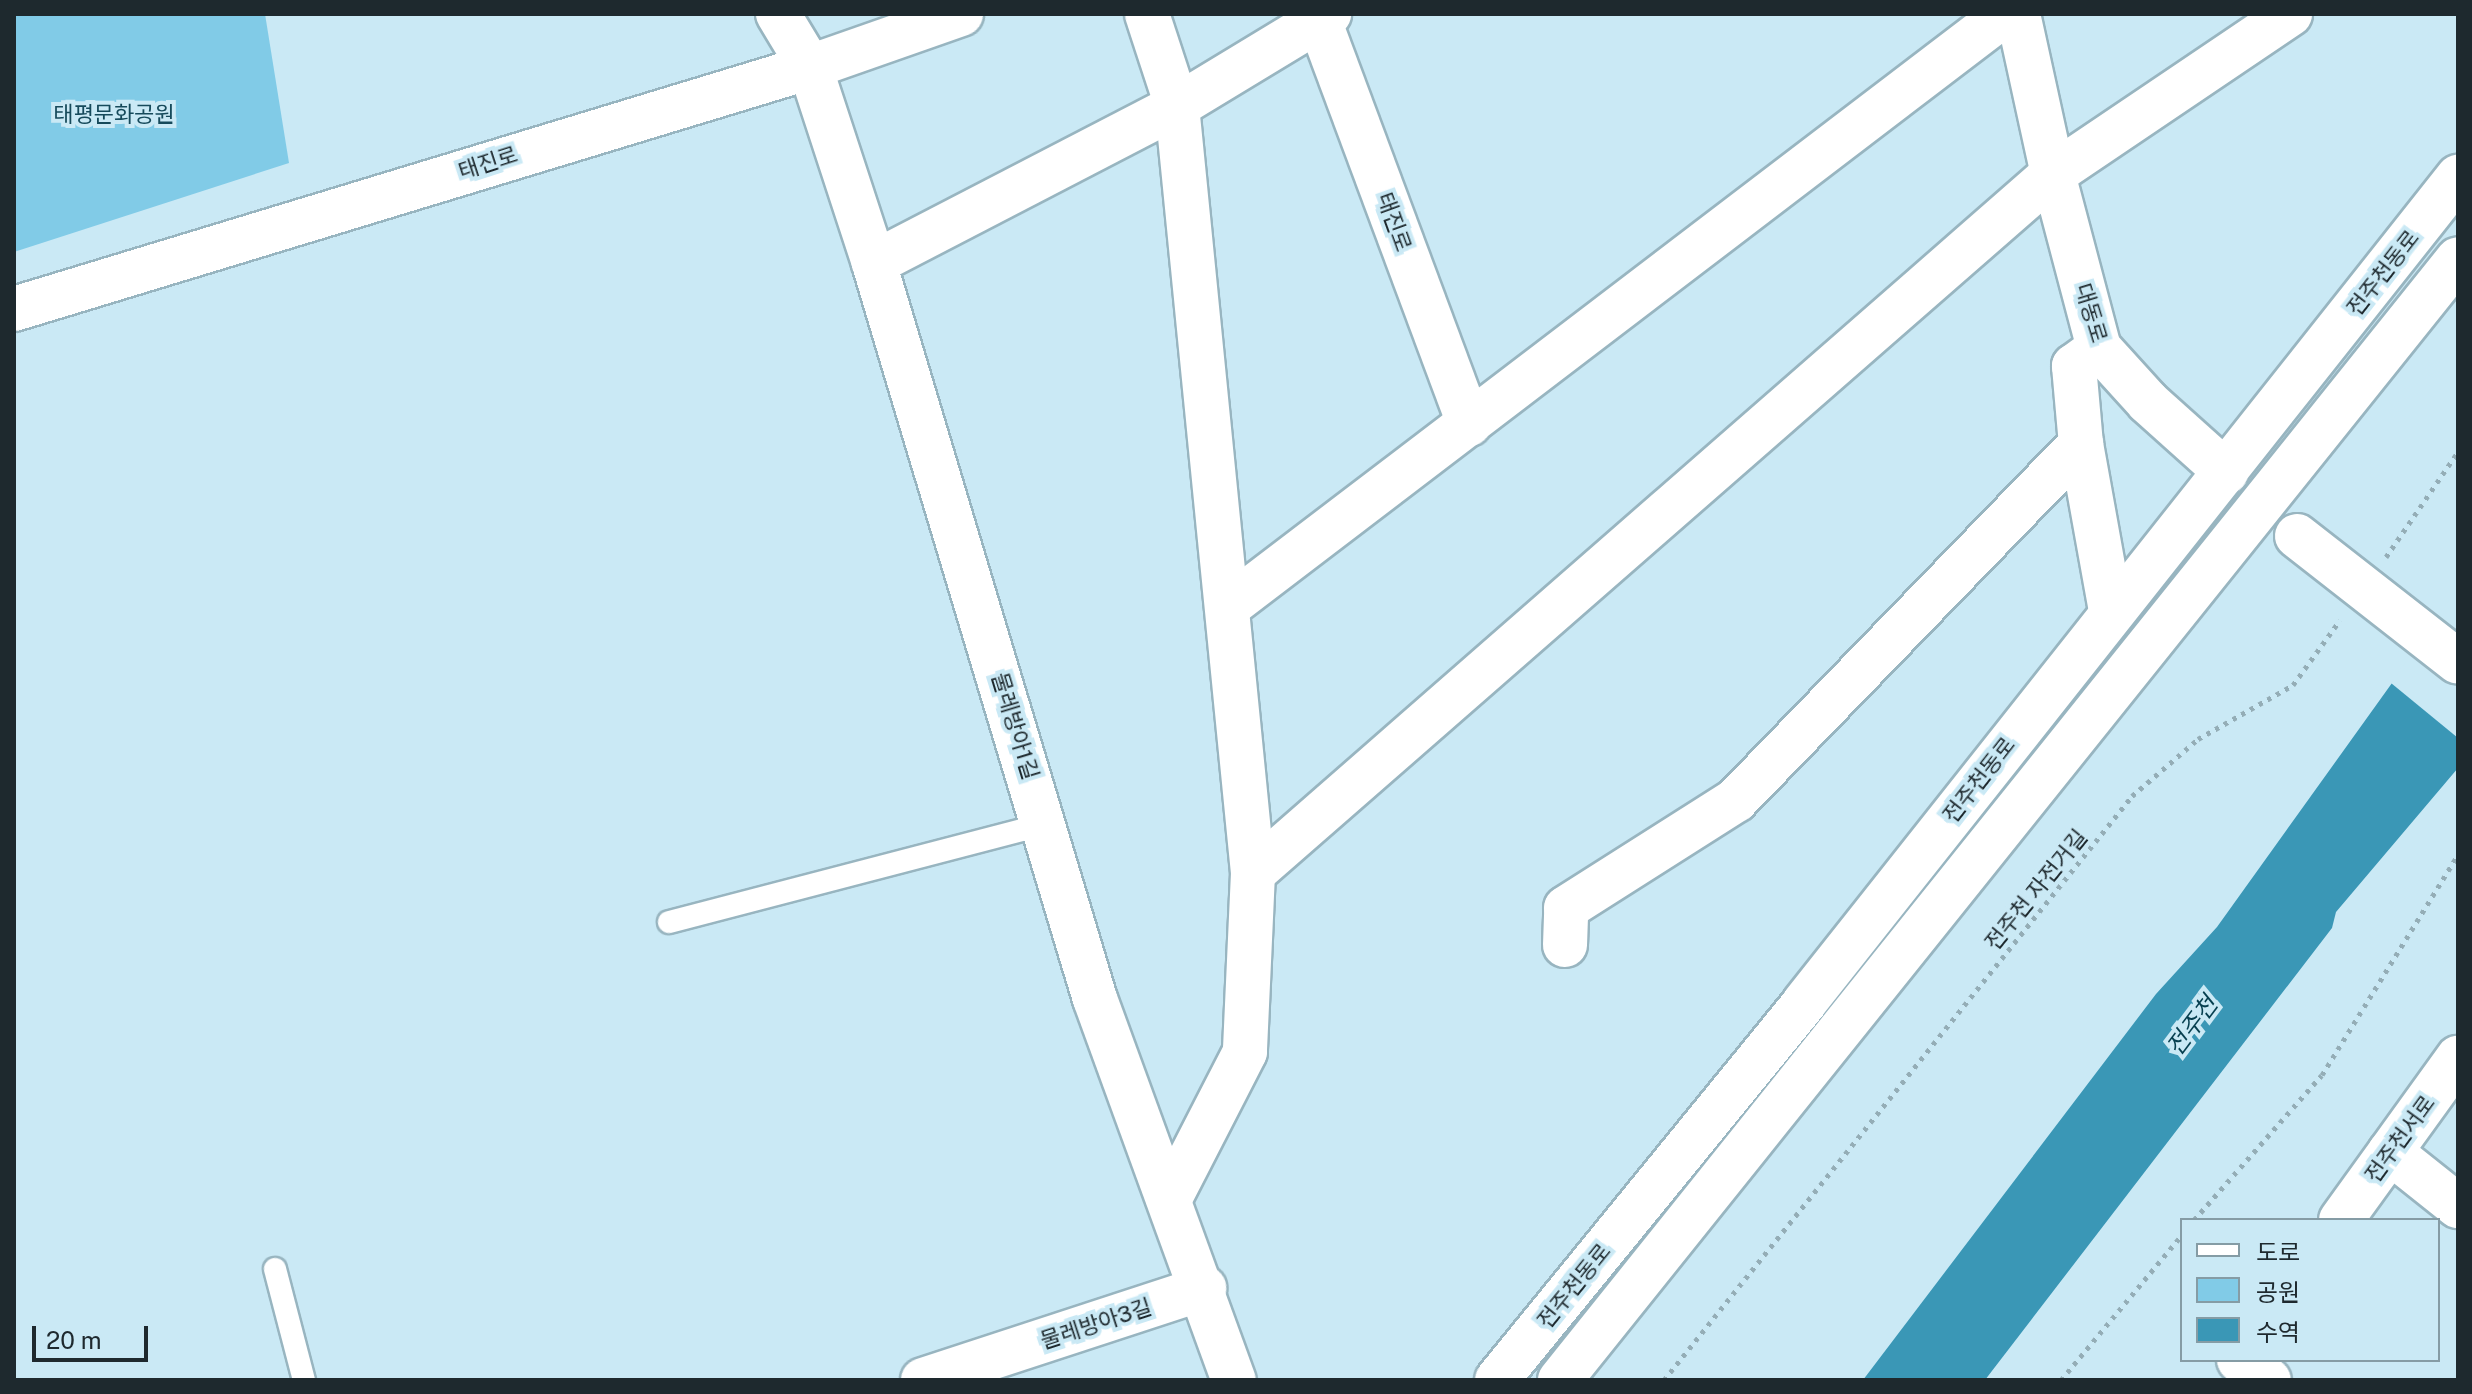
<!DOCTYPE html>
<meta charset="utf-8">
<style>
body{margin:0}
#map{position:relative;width:2472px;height:1394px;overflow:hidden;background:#cae9f5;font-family:"Public Sans","Noto Sans KR",sans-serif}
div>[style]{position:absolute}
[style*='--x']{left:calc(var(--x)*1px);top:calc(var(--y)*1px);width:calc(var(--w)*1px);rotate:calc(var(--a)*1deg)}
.green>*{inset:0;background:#81cbe7}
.water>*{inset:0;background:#3a97b6}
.pier>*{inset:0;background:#cae9f5}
.path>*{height:5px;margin-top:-2.5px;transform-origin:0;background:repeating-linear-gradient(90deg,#94adb6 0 4px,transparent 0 10px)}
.roads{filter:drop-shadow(2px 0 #98b5c0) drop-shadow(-2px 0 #98b5c0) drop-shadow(0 2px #98b5c0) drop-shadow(0 -2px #98b5c0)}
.service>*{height:22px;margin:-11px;padding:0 11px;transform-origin:11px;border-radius:11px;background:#fff}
.minor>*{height:44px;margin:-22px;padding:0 22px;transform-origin:22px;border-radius:22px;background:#fff}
.tertiary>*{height:44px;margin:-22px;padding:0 22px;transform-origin:22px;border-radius:22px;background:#fff}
.bridges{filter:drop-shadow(2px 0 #98b5c0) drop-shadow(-2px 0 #98b5c0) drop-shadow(0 2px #98b5c0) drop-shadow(0 -2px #98b5c0)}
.minor-bridge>*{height:44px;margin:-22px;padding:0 22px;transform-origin:22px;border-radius:22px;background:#fff}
span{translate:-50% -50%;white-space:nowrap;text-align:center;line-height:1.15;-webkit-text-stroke:8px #cae9f5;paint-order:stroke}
.park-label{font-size:22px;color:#164a5b}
.street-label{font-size:22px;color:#1e292e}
.water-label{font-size:24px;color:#063f4f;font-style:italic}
.frame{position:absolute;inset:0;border:16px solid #1e292e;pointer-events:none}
.legend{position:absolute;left:2180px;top:1218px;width:260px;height:144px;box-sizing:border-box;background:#cae9f5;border:2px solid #859ca5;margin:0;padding:10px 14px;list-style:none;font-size:24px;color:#1e292e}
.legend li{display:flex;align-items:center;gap:16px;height:40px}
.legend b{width:40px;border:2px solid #859ca5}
.scale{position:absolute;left:32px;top:1326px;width:116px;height:36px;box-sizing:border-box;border:4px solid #1e292e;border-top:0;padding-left:10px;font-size:24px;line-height:28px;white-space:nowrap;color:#1e292e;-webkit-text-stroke:6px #cae9f5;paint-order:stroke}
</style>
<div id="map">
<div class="green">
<div style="clip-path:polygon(14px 14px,265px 14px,289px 163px,14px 252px)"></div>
</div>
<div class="water">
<div style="clip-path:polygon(2458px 591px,2458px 768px,2336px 912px,2332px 928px,1985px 1380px,1863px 1380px,2156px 994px,2217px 927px)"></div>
</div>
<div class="pier">
<div style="clip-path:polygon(2458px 587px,2458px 738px,2391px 683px)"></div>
</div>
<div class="path">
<div style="--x:2386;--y:557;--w:127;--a:-55.6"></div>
<div style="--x:2194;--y:1220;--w:193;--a:-48.6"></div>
<div style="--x:2322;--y:1075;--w:259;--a:-58.3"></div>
<div style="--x:1664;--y:1380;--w:748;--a:-51.29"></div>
<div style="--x:2132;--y:796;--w:87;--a:-40.8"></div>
<div style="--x:2198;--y:739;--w:109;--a:-29.6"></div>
<div style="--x:2293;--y:685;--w:80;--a:-54.1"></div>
<div style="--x:2061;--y:1380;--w:189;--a:-50.2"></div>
</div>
<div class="roads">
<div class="service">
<div style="--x:669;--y:922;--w:389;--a:-14.6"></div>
<div style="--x:275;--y:1269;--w:115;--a:75.4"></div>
</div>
<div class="minor">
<div style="--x:778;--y:14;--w:62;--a:58.9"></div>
<div style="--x:810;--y:67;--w:206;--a:71.9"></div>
<div style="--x:874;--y:263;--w:768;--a:73.29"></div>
<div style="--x:1095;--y:999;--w:406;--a:70"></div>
<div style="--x:1147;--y:14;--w:97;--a:71.9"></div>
<div style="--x:1177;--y:106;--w:771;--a:84.34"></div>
<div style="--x:1253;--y:873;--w:179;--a:92.6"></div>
<div style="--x:1245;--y:1052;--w:164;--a:117.2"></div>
<div style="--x:1319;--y:20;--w:431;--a:69.6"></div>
<div style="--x:874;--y:263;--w:341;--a:-27.4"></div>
<div style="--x:1177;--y:106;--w:178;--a:-31.2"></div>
<div style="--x:1230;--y:605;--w:975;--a:-37.33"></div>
<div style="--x:1253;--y:873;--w:1062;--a:-41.15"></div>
<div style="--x:2053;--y:174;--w:286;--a:-34"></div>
<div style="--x:1565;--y:945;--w:37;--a:-88"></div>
<div style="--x:1566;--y:908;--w:201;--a:-32.4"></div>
<div style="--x:1736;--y:800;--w:496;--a:-45.9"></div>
<div style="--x:2390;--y:1152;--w:87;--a:38.5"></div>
<div style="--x:2341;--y:1220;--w:200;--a:-54.2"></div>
<div style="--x:2239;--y:1360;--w:36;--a:34"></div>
<div style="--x:923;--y:1380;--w:296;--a:-18.1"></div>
</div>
<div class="tertiary">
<div style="--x:2018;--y:14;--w:164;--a:77.7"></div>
<div style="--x:2053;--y:174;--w:180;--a:75.2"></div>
<div style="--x:2099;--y:348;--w:73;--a:47.8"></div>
<div style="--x:2148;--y:402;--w:105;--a:41.9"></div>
<div style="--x:14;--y:309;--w:832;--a:-16.91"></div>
<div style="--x:810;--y:67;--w:160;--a:-19.3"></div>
<div style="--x:2099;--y:348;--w:31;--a:144"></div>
<div style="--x:2074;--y:366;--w:78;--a:84.9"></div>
<div style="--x:2081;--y:444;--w:170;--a:79.8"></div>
<div style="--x:1497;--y:1380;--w:486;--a:-50.8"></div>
<div style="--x:1804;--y:1003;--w:1054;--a:-51.63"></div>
<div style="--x:1560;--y:1380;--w:1436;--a:-51.3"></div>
</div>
</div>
<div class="bridges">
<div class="minor-bridge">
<div style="--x:2297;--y:536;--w:204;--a:38"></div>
</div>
</div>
<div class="park-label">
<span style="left:114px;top:115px">태평문화공원</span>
</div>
<div class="street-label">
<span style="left:488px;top:163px;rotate:-18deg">태진로</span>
<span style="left:1394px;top:222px;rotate:70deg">태진로</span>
<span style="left:2383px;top:273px;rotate:-52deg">전주천동로</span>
<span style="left:2091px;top:313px;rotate:73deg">대동로</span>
<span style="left:1015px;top:726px;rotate:73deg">물레방아1길</span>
<span style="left:1979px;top:780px;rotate:-52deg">전주천동로</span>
<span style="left:2036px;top:890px;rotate:-51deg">전주천 자전거길</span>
<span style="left:2400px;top:1139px;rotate:-54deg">전주천서로</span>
<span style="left:1574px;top:1286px;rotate:-51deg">전주천동로</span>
<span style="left:1096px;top:1324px;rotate:-18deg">물레방아3길</span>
</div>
<div class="water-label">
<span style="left:2192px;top:1026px;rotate:-53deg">전주천</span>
</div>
<div class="frame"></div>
<ul class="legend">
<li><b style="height:10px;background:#fff"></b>도로</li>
<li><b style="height:22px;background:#81cbe7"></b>공원</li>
<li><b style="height:22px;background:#3a97b6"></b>수역</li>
</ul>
<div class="scale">20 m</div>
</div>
